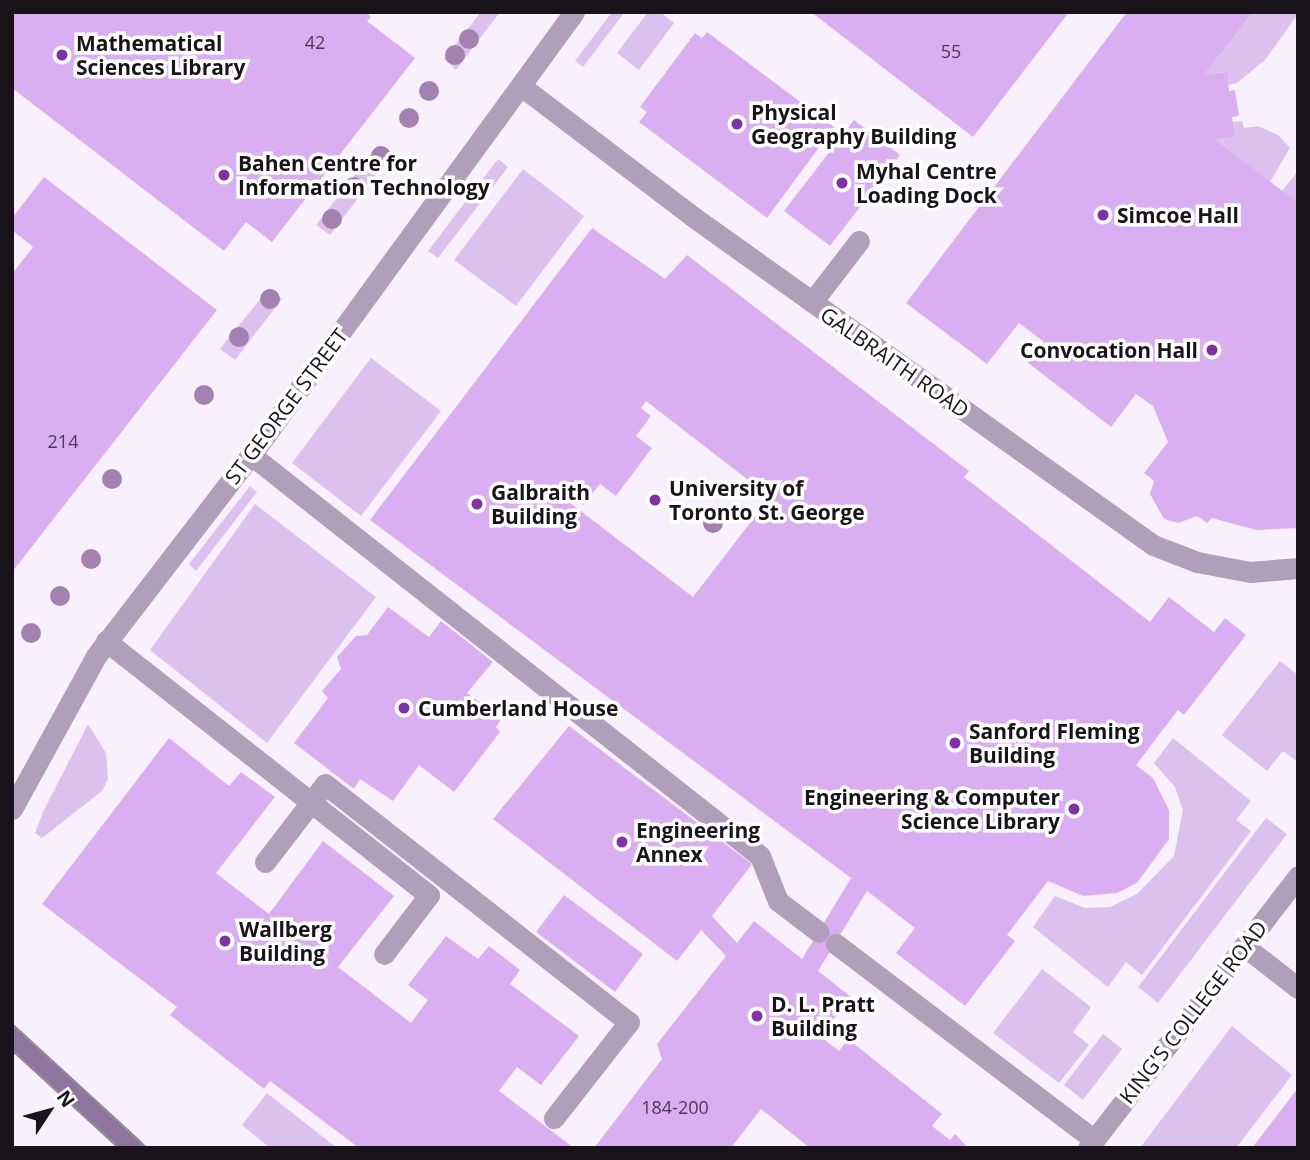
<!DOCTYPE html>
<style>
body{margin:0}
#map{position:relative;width:1310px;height:1160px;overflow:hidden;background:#f9f0fe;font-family:"Open Sans",sans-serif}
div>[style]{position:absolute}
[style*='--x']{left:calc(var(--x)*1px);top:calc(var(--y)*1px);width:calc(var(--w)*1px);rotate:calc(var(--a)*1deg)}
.green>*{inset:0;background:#dcc0ed}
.building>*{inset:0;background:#daaff1}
.service>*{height:21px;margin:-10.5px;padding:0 10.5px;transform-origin:10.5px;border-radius:10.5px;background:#b09eba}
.tertiary>*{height:21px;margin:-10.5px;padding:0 10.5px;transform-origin:10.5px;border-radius:10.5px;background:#b09eba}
.secondary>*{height:21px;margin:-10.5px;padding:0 10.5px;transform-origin:10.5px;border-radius:10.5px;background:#8f749e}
.tram>*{height:2px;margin:-1px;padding:0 1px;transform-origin:1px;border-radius:1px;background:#938c97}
.trees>*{width:20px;height:20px;margin:-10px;border-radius:50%;background:#a382b2}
.dots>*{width:19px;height:19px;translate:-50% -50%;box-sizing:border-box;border:4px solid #fff;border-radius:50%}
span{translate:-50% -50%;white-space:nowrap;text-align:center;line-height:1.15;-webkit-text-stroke:7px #fff;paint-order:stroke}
.number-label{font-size:18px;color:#483b50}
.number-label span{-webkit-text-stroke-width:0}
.poi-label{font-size:21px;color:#18141a;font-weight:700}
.left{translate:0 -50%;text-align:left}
.right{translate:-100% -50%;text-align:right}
.street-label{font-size:21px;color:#18141a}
.frame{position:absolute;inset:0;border:14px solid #18141a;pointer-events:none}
.north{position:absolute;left:14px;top:1076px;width:70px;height:70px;-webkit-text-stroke:5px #fff;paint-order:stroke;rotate:54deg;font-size:19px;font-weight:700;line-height:28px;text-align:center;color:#18141a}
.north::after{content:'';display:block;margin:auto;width:24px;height:32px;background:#18141a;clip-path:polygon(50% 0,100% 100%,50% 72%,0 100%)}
</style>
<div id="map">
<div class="green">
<div style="clip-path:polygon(481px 12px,500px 12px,456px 70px,444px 59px)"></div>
<div style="clip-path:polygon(612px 12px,624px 13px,583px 67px,575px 61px)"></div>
<div style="clip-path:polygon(648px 12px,660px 12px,674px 23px,639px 70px,617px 53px)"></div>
<div style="clip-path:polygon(1253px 12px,1298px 14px,1265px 60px,1237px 83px,1228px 85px,1226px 72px,1204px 75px)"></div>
<div style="clip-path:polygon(1242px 121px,1244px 128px,1258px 126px,1278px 135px,1290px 148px,1270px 182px,1216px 140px,1234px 136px,1233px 122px)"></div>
<div style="clip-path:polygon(378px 145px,391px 155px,330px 235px,316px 225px)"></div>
<div style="clip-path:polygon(498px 159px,508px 167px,438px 258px,428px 251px)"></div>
<div style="clip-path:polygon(523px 169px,584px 216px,516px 306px,454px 260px)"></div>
<div style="clip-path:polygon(1298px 171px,1298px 203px,1282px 191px)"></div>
<div style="clip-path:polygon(269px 288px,282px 299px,235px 360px,220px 349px)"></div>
<div style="clip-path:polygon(371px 358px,441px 411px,361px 516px,292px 463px)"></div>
<div style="clip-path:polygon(250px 486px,257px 492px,196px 571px,189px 564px)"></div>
<div style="clip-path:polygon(255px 504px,376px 597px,267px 743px,150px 650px)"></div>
<div style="clip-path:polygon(1280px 661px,1298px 675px,1298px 762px,1283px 751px,1267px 771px,1222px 735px)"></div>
<div style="clip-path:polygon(88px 724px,106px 753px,108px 779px,102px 791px,42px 838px,35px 833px,43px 812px)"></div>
<div style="clip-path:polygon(1173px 738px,1251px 801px,1236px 820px,1251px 831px,1142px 975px,1126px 962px,1108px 987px,1033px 927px,1055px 896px,1085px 908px,1110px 907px,1137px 894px,1174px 856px,1183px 810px,1175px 787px,1154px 763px)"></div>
<div style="clip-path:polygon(1266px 818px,1287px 834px,1158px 1003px,1138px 987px)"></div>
<div style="clip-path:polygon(1042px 969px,1091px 1007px,1073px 1032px,1089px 1045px,1059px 1083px,993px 1033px)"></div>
<div style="clip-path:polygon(1232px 1026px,1292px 1075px,1236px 1148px,1140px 1148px)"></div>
<div style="clip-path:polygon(1103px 1034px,1122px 1049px,1083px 1100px,1064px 1085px)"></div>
<div style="clip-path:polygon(267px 1093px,337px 1148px,270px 1148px,242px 1125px)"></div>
</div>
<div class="building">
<div style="clip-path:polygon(12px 12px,366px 12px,371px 17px,367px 21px,415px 58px,272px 242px,246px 222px,224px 251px,12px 88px)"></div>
<div style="clip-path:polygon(811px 12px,1069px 12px,973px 137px)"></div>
<div style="clip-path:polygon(1127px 12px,1253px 12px,1204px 75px,1227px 72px,1229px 91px,1235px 90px,1239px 116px,1232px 117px,1235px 136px,1216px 140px,1298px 203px,1298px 528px,1256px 530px,1212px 518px,1207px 523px,1197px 516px,1178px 523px,1164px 519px,1150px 494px,1154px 481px,1144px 473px,1168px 442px,1153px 406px,1136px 394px,1111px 427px,1027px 362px,1044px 342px,1019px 323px,987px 364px,906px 303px)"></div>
<div style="clip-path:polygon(707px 32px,834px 127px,767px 218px,639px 122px,647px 112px,640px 107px,695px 33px,702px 38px)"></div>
<div style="clip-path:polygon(854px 120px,900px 155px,830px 246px,784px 211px)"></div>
<div style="clip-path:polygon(44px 177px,217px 310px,12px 572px,12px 274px,33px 247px,12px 230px,12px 218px)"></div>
<div style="clip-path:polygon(evenodd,592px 228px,665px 279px,687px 255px,969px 471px,964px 477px,1150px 622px,1169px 597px,1214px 632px,1225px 618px,1246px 635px,1184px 715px,1178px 710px,1136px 765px,1153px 778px,1169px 810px,1169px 839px,1137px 883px,1117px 893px,1083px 896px,1048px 881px,1007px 935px,1015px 941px,965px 1006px,896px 953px,915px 928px,867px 891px,818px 971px,851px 997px,820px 1036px,839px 1051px,848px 1039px,942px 1114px,932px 1126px,950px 1140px,955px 1134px,968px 1148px,810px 1148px,761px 1109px,731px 1148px,594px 1148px,662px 1059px,657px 1044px,726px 956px,701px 930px,677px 961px,493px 819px,569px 726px,752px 864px,712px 916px,737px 943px,754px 921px,802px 959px,851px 878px,370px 520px,592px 228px,646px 401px,770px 497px,693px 597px,569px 502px,573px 497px,583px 505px,600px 484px,616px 496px,652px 448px,636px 436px,651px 416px,641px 408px,646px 401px)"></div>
<div style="clip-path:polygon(388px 607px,429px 637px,441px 621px,493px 662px,467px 693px,502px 718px,496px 727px,500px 732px,454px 792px,419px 765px,393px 801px,360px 779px,354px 789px,294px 743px,328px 698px,322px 691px,341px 669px,337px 657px,356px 636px,367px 635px)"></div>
<div style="clip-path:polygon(169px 738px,229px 786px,241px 772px,275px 797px,216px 873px,269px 914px,323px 841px,394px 896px,338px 967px,411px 1023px,428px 1000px,408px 985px,446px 936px,478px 959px,489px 946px,520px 970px,510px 984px,579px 1036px,541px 1085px,517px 1067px,499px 1091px,574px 1148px,359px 1148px,270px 1081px,264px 1089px,170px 1015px,177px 1007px,42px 904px)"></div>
<div style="clip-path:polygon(564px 895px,643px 954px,615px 992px,536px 932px)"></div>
<div style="clip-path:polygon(1298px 1088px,1298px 1148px,1252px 1148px)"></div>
</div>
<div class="service">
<div style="--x:521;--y:86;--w:215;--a:37.2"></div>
<div style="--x:692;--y:216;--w:566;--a:35.51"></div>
<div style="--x:1153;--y:545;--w:47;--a:21.1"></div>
<div style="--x:1197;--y:562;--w:54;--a:10.7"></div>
<div style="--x:1250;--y:572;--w:48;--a:-4.8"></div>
<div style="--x:812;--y:302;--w:77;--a:-52.4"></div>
<div style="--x:251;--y:455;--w:648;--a:38.23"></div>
<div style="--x:760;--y:856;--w:48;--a:68.2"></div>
<div style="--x:778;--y:901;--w:51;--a:37.1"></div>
<div style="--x:106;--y:641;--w:411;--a:38.2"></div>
<div style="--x:429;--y:895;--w:74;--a:127.3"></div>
<div style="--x:265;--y:862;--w:98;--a:-52.4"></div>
<div style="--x:325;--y:784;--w:386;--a:38.1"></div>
<div style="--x:629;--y:1022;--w:122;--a:128"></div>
<div style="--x:836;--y:944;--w:324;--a:37.2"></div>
<div style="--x:1244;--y:946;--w:68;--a:37.9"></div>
<div style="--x:1088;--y:1148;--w:344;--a:-52.3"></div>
</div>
<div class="tertiary">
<div style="--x:12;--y:809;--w:175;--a:-61.2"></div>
<div style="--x:96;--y:656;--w:254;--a:-52.4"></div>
<div style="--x:251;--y:455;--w:548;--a:-53.9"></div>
</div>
<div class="secondary">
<div style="--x:12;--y:1037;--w:164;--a:42.5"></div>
</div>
<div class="tram">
<div style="--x:12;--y:1024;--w:183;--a:42.6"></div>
<div style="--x:12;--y:1050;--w:145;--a:42.5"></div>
</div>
<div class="trees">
<div style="left:469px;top:39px"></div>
<div style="left:455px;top:55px"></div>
<div style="left:429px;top:91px"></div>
<div style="left:409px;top:118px"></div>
<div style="left:381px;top:156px"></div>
<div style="left:354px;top:187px"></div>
<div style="left:332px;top:219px"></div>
<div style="left:270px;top:299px"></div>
<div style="left:239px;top:337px"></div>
<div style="left:204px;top:395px"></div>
<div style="left:112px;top:479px"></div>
<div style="left:713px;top:523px"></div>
<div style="left:91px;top:559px"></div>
<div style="left:60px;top:596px"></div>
<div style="left:31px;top:633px"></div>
</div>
<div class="dots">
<div style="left:62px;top:55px;background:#8032a3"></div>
<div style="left:737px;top:124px;background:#8032a3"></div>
<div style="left:224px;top:175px;background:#8032a3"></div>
<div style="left:842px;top:183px;background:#8032a3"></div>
<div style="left:1103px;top:215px;background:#8032a3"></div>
<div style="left:1212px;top:350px;background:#8032a3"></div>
<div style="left:655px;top:500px;background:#8032a3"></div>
<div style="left:477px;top:504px;background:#8032a3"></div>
<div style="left:404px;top:708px;background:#8032a3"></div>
<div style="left:955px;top:743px;background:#8032a3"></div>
<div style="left:1074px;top:809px;background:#8032a3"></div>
<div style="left:622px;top:842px;background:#8032a3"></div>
<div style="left:225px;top:941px;background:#8032a3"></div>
<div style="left:757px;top:1016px;background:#8032a3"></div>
</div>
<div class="number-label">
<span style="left:315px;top:42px">42</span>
<span style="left:951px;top:51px">55</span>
<span style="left:63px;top:441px">214</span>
<span style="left:675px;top:1107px">184-200</span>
</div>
<div class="poi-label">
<span class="left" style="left:76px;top:55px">Mathematical<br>Sciences Library</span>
<span class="left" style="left:751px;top:124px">Physical<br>Geography Building</span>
<span class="left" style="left:238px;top:175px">Bahen Centre for<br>Information Technology</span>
<span class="left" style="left:856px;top:183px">Myhal Centre<br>Loading Dock</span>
<span class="left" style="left:1117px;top:215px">Simcoe Hall</span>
<span class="right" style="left:1198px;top:350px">Convocation Hall</span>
<span class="left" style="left:669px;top:500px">University of<br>Toronto St. George</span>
<span class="left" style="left:491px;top:504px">Galbraith<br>Building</span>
<span class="left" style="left:418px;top:708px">Cumberland House</span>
<span class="left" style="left:969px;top:743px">Sanford Fleming<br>Building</span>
<span class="right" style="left:1060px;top:809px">Engineering &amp; Computer<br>Science Library</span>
<span class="left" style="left:636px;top:842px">Engineering<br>Annex</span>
<span class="left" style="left:239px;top:941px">Wallberg<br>Building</span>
<span class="left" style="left:771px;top:1016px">D. L. Pratt<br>Building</span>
</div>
<div class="street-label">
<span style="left:895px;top:362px;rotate:35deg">GALBRAITH ROAD</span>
<span style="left:286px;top:406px;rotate:-53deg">ST GEORGE STREET</span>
<span style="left:1193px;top:1012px;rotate:-52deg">KING'S COLLEGE ROAD</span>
</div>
<div class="frame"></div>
<div class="north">N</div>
</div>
